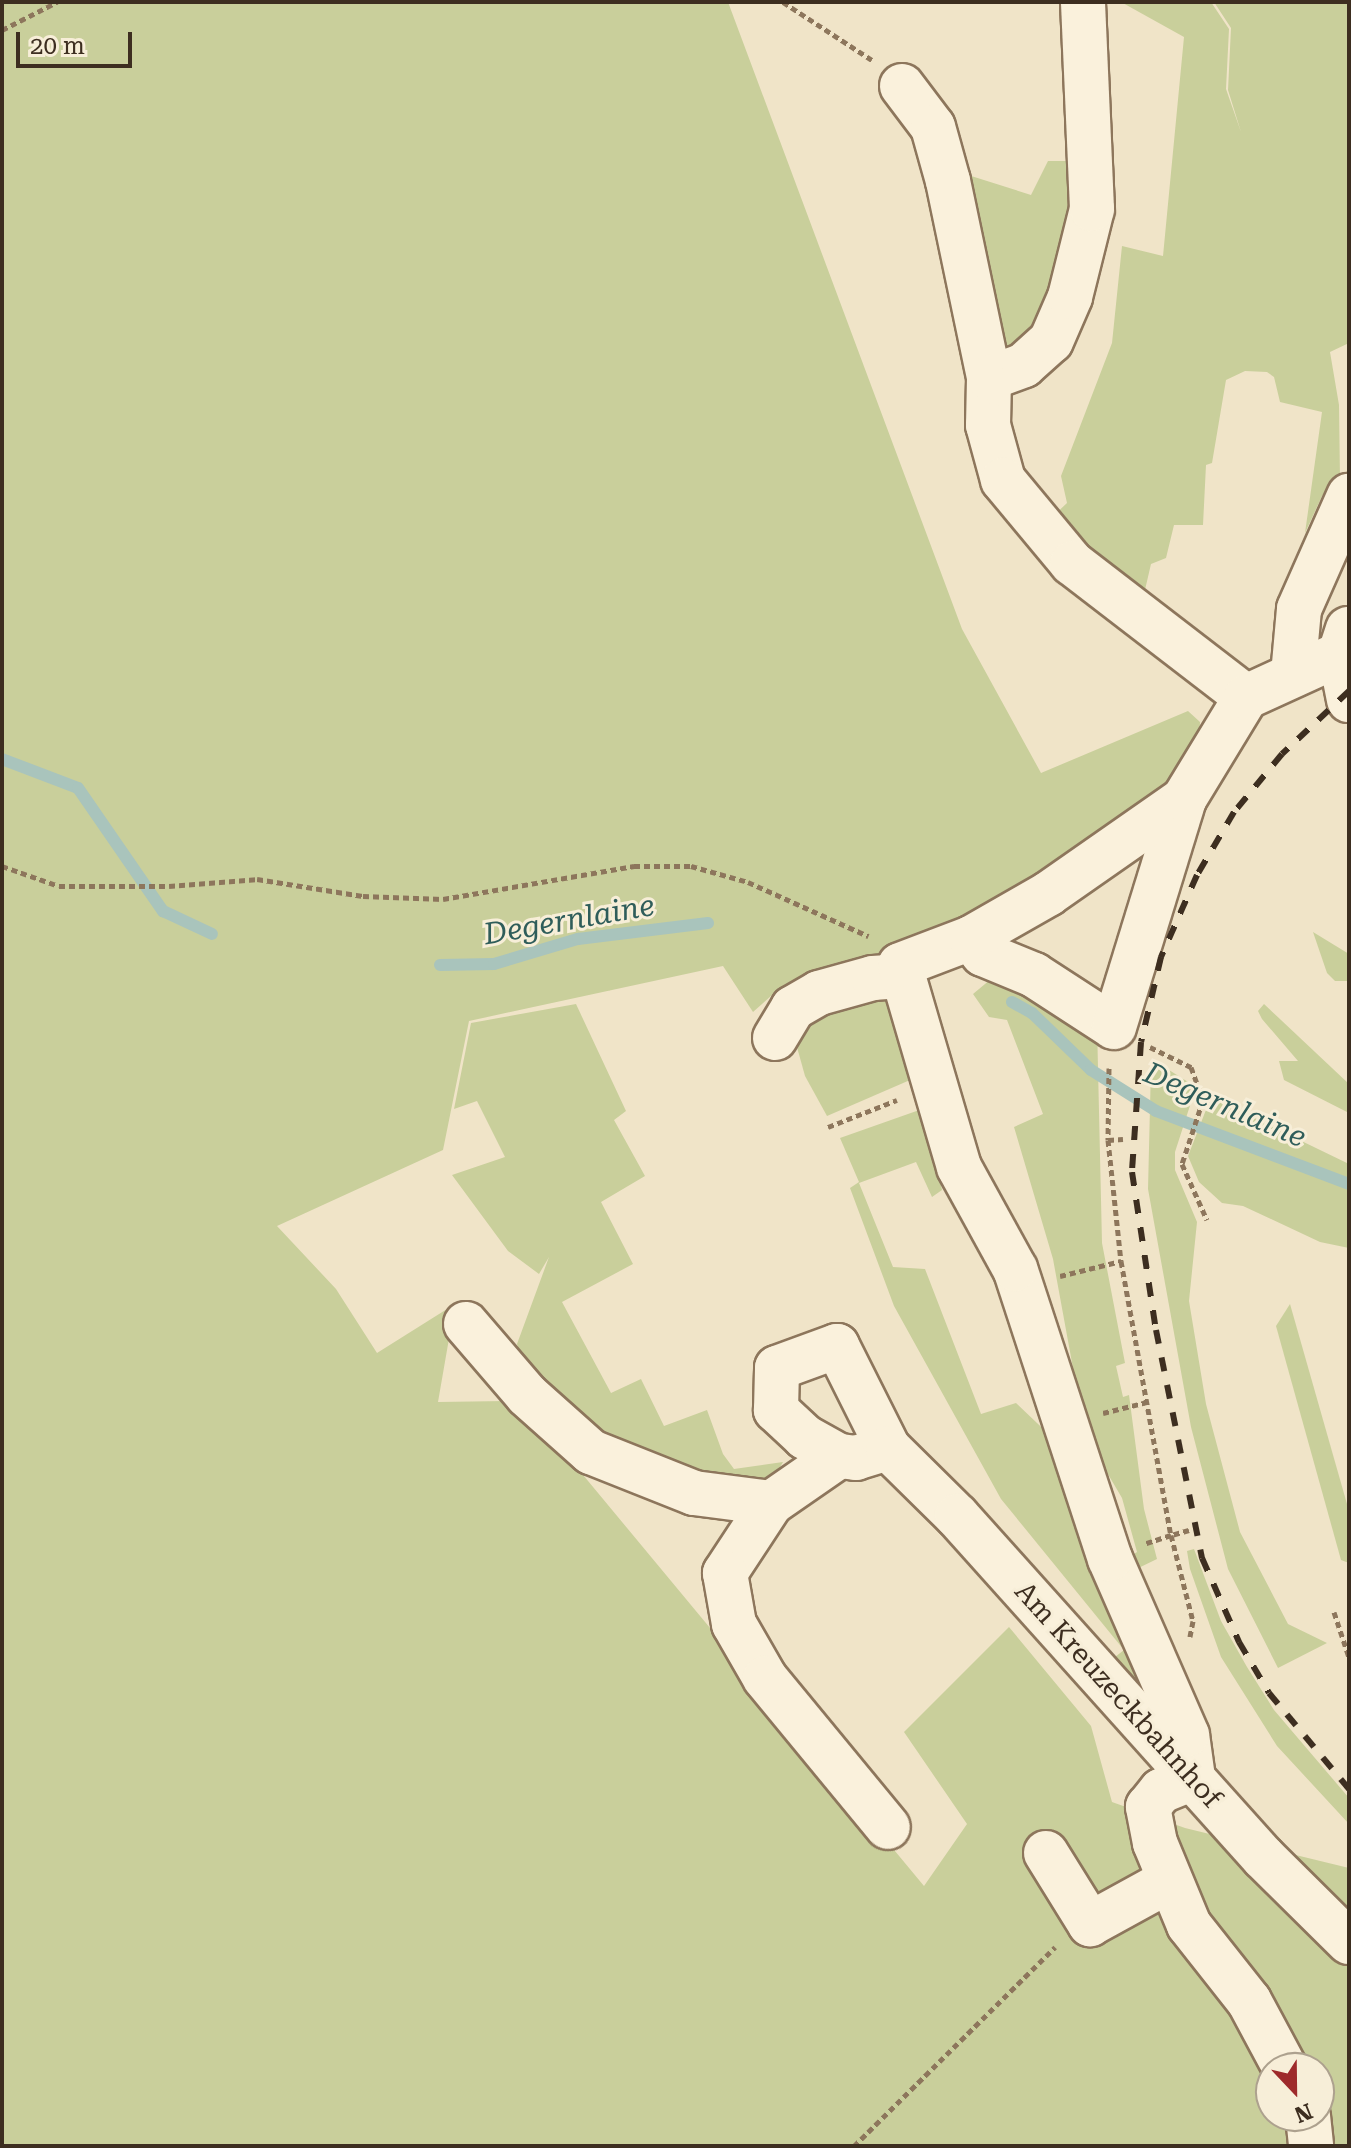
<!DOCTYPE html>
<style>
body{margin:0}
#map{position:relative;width:1351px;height:2148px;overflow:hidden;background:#f0e4c8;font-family:"Roboto Serif",serif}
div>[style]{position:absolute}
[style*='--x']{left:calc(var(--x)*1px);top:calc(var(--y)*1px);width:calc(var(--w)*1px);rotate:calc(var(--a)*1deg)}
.green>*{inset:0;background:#c9cf9b}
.stream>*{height:12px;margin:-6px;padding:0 6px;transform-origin:6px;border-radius:6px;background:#a9c4bc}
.path>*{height:5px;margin-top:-2.5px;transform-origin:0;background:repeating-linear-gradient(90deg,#8d765c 0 6px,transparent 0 10px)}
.roads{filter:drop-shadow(2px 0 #8d765c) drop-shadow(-2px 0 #8d765c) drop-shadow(0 2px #8d765c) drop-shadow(0 -2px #8d765c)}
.minor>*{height:44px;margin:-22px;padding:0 22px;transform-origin:22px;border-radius:22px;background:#faf1dc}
.rail>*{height:6px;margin-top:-3px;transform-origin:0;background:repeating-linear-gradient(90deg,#3d2e20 0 14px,transparent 0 28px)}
span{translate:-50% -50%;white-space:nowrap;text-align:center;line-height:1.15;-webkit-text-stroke:6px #f7eed8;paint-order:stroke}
.street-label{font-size:28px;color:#3d2e20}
.water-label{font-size:30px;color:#2f5d5a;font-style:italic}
.frame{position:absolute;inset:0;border:4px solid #3d2e20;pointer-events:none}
.north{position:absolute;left:1255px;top:2052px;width:80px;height:80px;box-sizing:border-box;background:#f7eed8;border:2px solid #ada18e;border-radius:50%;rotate:158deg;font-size:22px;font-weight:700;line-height:32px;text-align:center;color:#3d2e20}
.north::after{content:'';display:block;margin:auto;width:28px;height:36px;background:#9e2a2b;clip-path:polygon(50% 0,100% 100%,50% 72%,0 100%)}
.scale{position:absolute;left:16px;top:32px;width:116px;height:36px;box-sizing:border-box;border:4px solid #3d2e20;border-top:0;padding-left:10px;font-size:24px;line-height:28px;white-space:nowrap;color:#3d2e20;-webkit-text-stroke:6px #f7eed8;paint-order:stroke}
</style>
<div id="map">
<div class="green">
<div style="clip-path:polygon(evenodd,2px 2px,728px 2px,962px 629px,1041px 773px,1188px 711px,1200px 722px,1199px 749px,1138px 814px,947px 930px,906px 938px,859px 966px,781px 987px,753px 1012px,723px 966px,469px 1021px,443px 1150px,277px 1226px,336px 1289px,377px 1353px,455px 1304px,438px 1402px,506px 1401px,569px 1458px,924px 1886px,967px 1824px,904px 1732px,1009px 1627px,1091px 1726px,1112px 1802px,1185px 1828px,1349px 1868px,1349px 2146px,2px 2146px,2px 2px,1271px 2068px,1319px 2068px,1319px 2116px,1271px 2116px,1271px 2068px)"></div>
<div style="clip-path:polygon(1121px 2px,1211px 2px,1229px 29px,1226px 89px,1241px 132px,1228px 90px,1231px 28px,1214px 2px,1349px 2px,1349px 343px,1330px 352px,1339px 405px,1340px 479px,1322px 496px,1305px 533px,1322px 412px,1280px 402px,1274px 377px,1267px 372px,1245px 371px,1226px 380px,1212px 463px,1206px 465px,1203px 525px,1174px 525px,1166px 558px,1151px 564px,1141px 607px,1050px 519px,1067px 503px,1061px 476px,1112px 343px,1122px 246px,1163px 256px,1184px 37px)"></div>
<div style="clip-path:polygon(1048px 161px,1070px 161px,1080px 237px,1054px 319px,997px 361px,968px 175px,1031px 195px)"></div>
<div style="clip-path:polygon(1313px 932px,1349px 954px,1349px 981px,1335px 981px,1327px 973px)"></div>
<div style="clip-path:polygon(991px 979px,1097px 1024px,1102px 1243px,1125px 1363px,1116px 1366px,1123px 1397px,1129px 1395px,1144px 1509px,1157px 1559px,1126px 1574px,1122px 1562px,1137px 1552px,1122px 1498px,1102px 1464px,1077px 1390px,1053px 1259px,1014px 1127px,1043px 1114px,1007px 1020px,989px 1017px,973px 994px)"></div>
<div style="clip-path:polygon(884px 992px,904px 1028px,917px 1077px,827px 1116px,805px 1076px,795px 1040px,803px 1015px)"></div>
<div style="clip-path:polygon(576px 1004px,626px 1111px,614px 1120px,645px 1176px,601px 1202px,633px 1264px,562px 1302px,611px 1393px,641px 1379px,664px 1426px,707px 1410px,723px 1454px,734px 1469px,783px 1462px,776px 1474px,758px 1483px,642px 1467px,525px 1375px,517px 1344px,549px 1257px,539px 1274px,508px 1251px,452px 1175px,505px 1157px,477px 1101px,454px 1109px,471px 1023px)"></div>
<div style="clip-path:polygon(1264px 1004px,1349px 1084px,1349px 1113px,1284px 1080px,1279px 1061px,1298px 1061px,1262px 1019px,1258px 1011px)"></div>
<div style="clip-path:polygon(1151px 1066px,1169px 1070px,1196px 1087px,1175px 1152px,1175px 1170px,1197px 1222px,1189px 1301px,1206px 1404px,1240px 1532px,1288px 1624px,1327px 1643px,1278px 1668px,1228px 1569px,1191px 1427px,1148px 1189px)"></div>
<div style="clip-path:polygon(1211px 1097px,1349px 1164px,1349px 1248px,1320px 1242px,1243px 1206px,1222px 1203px,1199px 1182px,1188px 1156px)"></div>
<div style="clip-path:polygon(925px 1108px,942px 1190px,932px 1197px,916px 1162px,859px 1183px,893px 1267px,925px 1269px,981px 1414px,1016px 1403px,1058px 1443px,1143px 1675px,1130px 1681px,1115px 1657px,1124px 1650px,1001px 1499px,894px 1306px,850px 1188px,859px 1182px,840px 1138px)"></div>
<div style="clip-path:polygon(1290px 1304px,1349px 1511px,1349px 1563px,1341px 1560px,1276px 1326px)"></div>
<div style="clip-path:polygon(1194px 1549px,1221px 1621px,1247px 1667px,1274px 1710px,1349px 1798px,1349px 1824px,1277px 1746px,1221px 1657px,1190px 1569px,1187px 1551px)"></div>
</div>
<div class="stream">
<div style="--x:2;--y:759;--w:81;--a:20.9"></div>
<div style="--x:78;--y:788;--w:150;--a:55.4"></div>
<div style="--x:163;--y:911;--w:54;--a:25.1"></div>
<div style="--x:440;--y:965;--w:54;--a:-1.1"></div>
<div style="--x:494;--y:964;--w:88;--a:-16.6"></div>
<div style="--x:578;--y:939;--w:131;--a:-7"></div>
<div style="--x:1012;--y:1002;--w:23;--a:29"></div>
<div style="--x:1032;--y:1013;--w:82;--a:44"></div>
<div style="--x:1091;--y:1070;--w:77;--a:32.2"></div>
<div style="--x:1156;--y:1111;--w:206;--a:20.7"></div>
</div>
<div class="path">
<div style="--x:783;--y:2;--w:106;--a:33.1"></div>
<div style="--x:2;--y:30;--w:62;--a:-27"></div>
<div style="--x:2;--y:866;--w:60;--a:19.3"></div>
<div style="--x:59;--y:886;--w:110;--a:0"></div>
<div style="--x:169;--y:886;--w:88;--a:-4.5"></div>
<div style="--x:257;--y:879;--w:107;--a:9.1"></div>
<div style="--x:363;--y:896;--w:80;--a:2.1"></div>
<div style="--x:443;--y:899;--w:194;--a:-9.8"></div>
<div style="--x:634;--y:866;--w:57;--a:0"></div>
<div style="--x:691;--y:866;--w:59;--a:15.7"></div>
<div style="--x:748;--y:882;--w:132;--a:24.2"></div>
<div style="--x:1150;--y:1047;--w:46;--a:26"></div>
<div style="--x:1191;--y:1067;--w:35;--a:70"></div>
<div style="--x:1203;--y:1100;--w:67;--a:108.2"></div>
<div style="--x:1182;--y:1164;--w:61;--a:65.9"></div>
<div style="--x:1109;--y:1068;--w:72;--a:90.8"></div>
<div style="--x:1108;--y:1140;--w:15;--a:-4"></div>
<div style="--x:828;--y:1127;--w:74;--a:-21.4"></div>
<div style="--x:1108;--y:1140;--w:122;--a:83.9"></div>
<div style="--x:1121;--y:1261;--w:279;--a:79.7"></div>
<div style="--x:1171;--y:1535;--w:26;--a:162"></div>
<div style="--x:1060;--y:1276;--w:63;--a:-13.8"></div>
<div style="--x:1103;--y:1413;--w:45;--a:-14"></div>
<div style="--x:1189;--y:1530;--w:19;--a:164"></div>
<div style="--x:1171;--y:1535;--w:89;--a:75.7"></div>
<div style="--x:1193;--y:1621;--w:16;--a:101"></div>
<div style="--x:1334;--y:1612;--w:47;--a:71.6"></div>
<div style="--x:854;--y:2146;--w:283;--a:-44.7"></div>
</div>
<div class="roads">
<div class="minor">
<div style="--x:902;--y:86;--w:51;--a:52.9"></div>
<div style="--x:933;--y:127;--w:56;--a:74.5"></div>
<div style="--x:948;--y:181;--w:201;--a:78.2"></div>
<div style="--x:989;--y:378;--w:47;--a:91.2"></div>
<div style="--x:988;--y:425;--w:57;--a:74.7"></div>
<div style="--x:1003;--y:480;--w:108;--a:50.3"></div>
<div style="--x:1072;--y:563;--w:220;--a:37.6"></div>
<div style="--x:989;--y:378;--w:37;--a:-20"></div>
<div style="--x:1024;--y:365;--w:36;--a:-42"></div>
<div style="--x:1051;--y:341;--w:48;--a:-66.6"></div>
<div style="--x:1070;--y:297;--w:91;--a:-76"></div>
<div style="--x:1092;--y:209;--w:207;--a:-92.5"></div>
<div style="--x:1348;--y:629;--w:26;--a:108"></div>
<div style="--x:1340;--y:654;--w:47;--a:78.9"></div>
<div style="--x:1293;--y:675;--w:66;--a:-84.8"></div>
<div style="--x:1299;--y:609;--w:124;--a:-66.1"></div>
<div style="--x:971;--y:938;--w:20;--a:53"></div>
<div style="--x:983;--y:954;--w:55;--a:22.4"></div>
<div style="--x:1034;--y:975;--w:95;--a:33"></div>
<div style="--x:1114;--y:1027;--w:239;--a:-72.9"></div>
<div style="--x:775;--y:1038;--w:35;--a:-59"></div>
<div style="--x:793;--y:1008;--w:30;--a:-30"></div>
<div style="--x:819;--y:993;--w:56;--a:-15.5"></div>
<div style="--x:873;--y:978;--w:30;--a:-4"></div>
<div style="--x:466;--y:1324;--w:94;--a:49.3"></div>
<div style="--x:527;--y:1395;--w:86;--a:41.7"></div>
<div style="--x:591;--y:1452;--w:111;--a:21.7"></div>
<div style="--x:694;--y:1493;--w:78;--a:7.4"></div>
<div style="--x:888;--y:1448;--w:34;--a:163"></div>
<div style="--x:856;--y:1458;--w:17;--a:-173"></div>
<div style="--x:839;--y:1456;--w:39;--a:-151"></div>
<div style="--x:805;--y:1437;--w:40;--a:-137"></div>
<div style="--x:776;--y:1410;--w:42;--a:-88.6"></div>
<div style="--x:777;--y:1368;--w:64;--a:-20.1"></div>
<div style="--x:837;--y:1346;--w:114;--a:63.4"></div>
<div style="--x:888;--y:1448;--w:97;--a:44.6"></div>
<div style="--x:957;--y:1516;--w:458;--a:48.1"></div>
<div style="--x:1263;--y:1857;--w:121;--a:44.7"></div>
<div style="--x:839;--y:1456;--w:83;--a:145.3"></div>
<div style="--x:771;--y:1503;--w:84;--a:123.3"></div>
<div style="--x:725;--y:1573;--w:52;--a:80"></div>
<div style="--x:734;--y:1624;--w:62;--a:60.1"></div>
<div style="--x:765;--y:1678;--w:193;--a:50.5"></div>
<div style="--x:1046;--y:1853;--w:84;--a:58.2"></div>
<div style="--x:1090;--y:1924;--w:91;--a:-28.8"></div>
<div style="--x:1285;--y:2068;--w:76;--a:-118.2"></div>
<div style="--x:1249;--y:2001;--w:97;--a:-128.3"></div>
<div style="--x:1189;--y:1925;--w:89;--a:-112.5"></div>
<div style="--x:1155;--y:1843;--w:37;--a:-101"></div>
<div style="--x:1148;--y:1807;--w:21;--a:-51"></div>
<div style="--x:1161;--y:1791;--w:35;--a:-22"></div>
<div style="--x:1193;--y:1778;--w:43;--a:-97.9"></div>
<div style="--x:1187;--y:1735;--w:192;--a:-113.6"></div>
<div style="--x:1110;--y:1559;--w:305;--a:-108.1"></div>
<div style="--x:1015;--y:1269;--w:116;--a:-118.8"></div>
<div style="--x:959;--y:1167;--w:210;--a:-106.3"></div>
<div style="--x:900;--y:965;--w:76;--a:-20.8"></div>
<div style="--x:971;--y:938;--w:89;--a:-29.7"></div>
<div style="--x:1048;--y:894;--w:166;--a:-34.9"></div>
<div style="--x:1184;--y:799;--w:119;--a:-58.7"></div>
<div style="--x:1246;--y:697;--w:103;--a:-24.6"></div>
<div style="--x:1308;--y:2116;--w:30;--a:84"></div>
</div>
</div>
<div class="rail">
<div style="--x:1349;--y:691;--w:92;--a:136.8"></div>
<div style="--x:1282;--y:754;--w:75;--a:129.6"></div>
<div style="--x:1234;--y:812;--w:73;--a:120.4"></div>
<div style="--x:1197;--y:875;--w:90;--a:113.7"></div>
<div style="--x:1161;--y:957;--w:87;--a:103.2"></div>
<div style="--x:1141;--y:1042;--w:130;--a:94"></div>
<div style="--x:1132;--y:1172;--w:160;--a:81.4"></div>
<div style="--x:1156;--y:1330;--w:233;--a:78.6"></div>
<div style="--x:1202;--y:1558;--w:92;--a:66.2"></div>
<div style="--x:1239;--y:1642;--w:59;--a:59.5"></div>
<div style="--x:1269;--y:1693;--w:125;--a:50.2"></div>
</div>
<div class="street-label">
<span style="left:1118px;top:1695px;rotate:48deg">Am Kreuzeckbahnhof</span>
</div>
<div class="water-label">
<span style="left:569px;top:920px;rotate:-10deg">Degernlaine</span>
<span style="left:1225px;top:1105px;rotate:23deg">Degernlaine</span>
</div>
<div class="frame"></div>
<div class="north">N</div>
<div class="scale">20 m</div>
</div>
